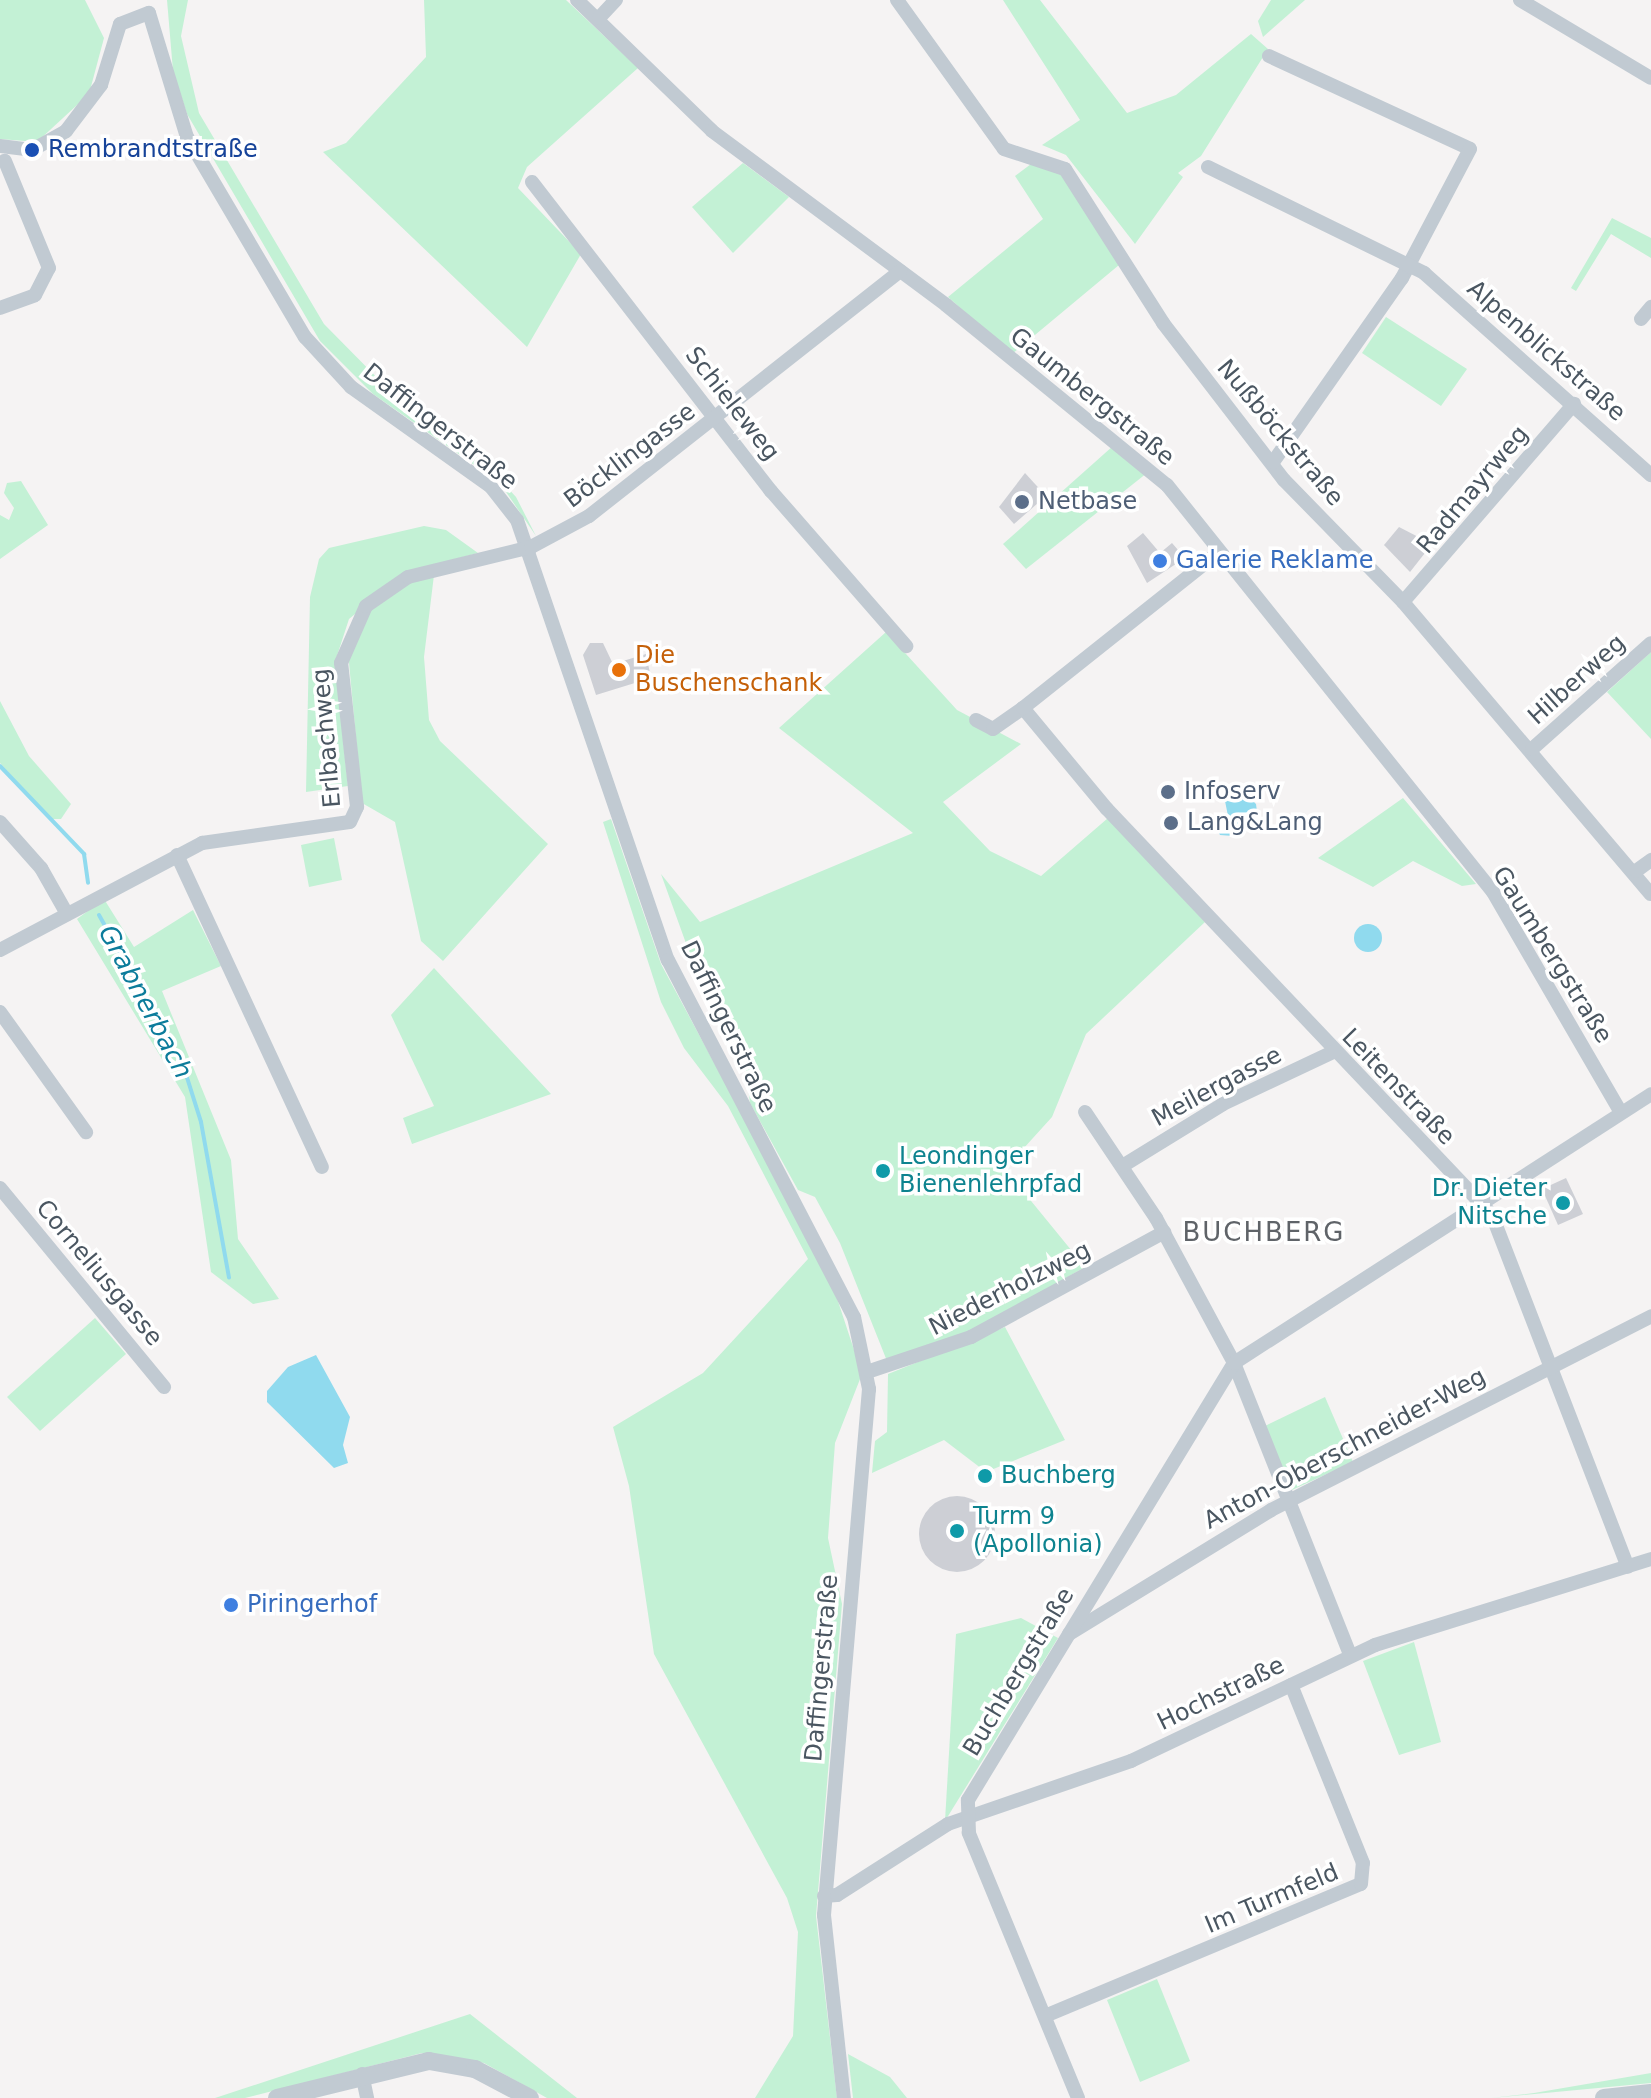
<!DOCTYPE html>
<meta charset="utf-8">
<style>
body{margin:0}
#map{position:relative;width:1651px;height:2098px;overflow:hidden;background:#f5f3f3;font-family:"DejaVu Sans",sans-serif}
div>[style]{position:absolute}
[style*='--x']{left:calc(var(--x)*1px);top:calc(var(--y)*1px);width:calc(var(--w)*1px);rotate:calc(var(--a)*1deg)}
.green>*{inset:0;background:#c3f1d5}
.water>*{inset:0;background:#90daee}
.round{border-radius:50%}
.stream>*{height:4px;margin:-2px;padding:0 2px;transform-origin:2px;border-radius:2px;background:#90daee}
.building>*{inset:0;background:#cdcfd5}
.minor>*{height:14px;margin:-7px;padding:0 7px;transform-origin:7px;border-radius:7px;background:#c1cad2}
.tertiary>*{height:18px;margin:-9px;padding:0 9px;transform-origin:9px;border-radius:9px;background:#c1cad2}
.dots>*{width:22px;height:22px;translate:-50% -50%;box-sizing:border-box;border:4px solid #fff;border-radius:50%}
span{translate:-50% -50%;white-space:nowrap;text-align:center;line-height:1.15;-webkit-text-stroke:7px #fff;paint-order:stroke}
.transit-label{font-size:24px;color:#164399}
.left{translate:0 -50%;text-align:left}
.street-label{font-size:24px;color:#4a5661}
.service-label{font-size:24px;color:#4e5e75}
.shop-label{font-size:24px;color:#366cbe}
.food-label{font-size:24px;color:#c56008}
.culture-label{font-size:24px;color:#0d838f}
.right{translate:-100% -50%;text-align:right}
.water-label{font-size:26px;color:#0c7c9b;font-style:italic}
.neighbourhood-label{font-size:26px;color:#5f6368;letter-spacing:2px}
</style>
<div id="map">
<div class="green">
<div style="clip-path:polygon(0 0,85px 0,104px 38px,89px 94px,37px 142px,0 139px)"></div>
<div style="clip-path:polygon(167px 0,188px 0,181px 36px,199px 113px,324px 324px,400px 401px,487px 465px,516px 497px,536px 536px,500px 483px,373px 394px,320px 341px,187px 114px,173px 71px)"></div>
<div style="clip-path:polygon(424px 0,566px 0,638px 68px,527px 167px,518px 188px,581px 254px,527px 347px,323px 152px,346px 143px,426px 57px)"></div>
<div style="clip-path:polygon(1003px 0,1040px 0,1127px 113px,1176px 95px,1251px 34px,1268px 49px,1201px 156px,1178px 173px,1183px 177px,1135px 244px,1066px 155px,1042px 145px,1080px 120px)"></div>
<div style="clip-path:polygon(1271px 0,1305px 0,1263px 37px,1258px 21px)"></div>
<div style="clip-path:polygon(743px 163px,789px 197px,733px 253px,692px 207px)"></div>
<div style="clip-path:polygon(1031px 164px,1060px 172px,1119px 265px,1012px 354px,948px 297px,1043px 219px,1015px 176px)"></div>
<div style="clip-path:polygon(1612px 218px,1651px 238px,1651px 258px,1611px 234px,1576px 291px,1571px 288px)"></div>
<div style="clip-path:polygon(1386px 317px,1467px 369px,1441px 406px,1362px 353px)"></div>
<div style="clip-path:polygon(1113px 446px,1147px 473px,1026px 569px,1003px 544px)"></div>
<div style="clip-path:polygon(21px 481px,48px 525px,0 559px,0 515px,9px 520px,14px 508px,4px 493px,7px 483px)"></div>
<div style="clip-path:polygon(424px 526px,446px 530px,478px 553px,406px 572px,349px 619px,335px 662px,348px 786px,306px 792px,310px 597px,319px 559px,329px 548px)"></div>
<div style="clip-path:polygon(434px 575px,424px 657px,429px 720px,440px 741px,548px 844px,443px 961px,421px 941px,395px 822px,362px 803px,348px 652px,370px 610px,406px 584px)"></div>
<div style="clip-path:polygon(886px 632px,957px 710px,1021px 744px,943px 802px,990px 851px,1041px 876px,1108px 818px,1205px 922px,1086px 1034px,1052px 1117px,1005px 1169px,1085px 1267px,968px 1334px,887px 1361px,840px 1243px,815px 1197px,798px 1190px,750px 1103px,745px 1064px,701px 985px,661px 874px,700px 922px,913px 833px,779px 728px)"></div>
<div style="clip-path:polygon(1651px 652px,1651px 739px,1607px 692px)"></div>
<div style="clip-path:polygon(0 701px,29px 756px,71px 804px,61px 819px,50px 819px,0 763px)"></div>
<div style="clip-path:polygon(1403px 798px,1476px 884px,1462px 886px,1413px 861px,1373px 887px,1318px 858px)"></div>
<div style="clip-path:polygon(611px 819px,661px 964px,831px 1280px,862px 1374px,835px 1443px,828px 1538px,842px 1604px,816px 1916px,837px 2098px,755px 2098px,793px 2036px,798px 1932px,787px 1898px,654px 1654px,629px 1486px,613px 1427px,703px 1373px,808px 1259px,728px 1106px,684px 1048px,661px 1002px,603px 822px)"></div>
<div style="clip-path:polygon(334px 838px,342px 880px,309px 887px,301px 845px)"></div>
<div style="clip-path:polygon(104px 899px,134px 947px,193px 910px,221px 966px,162px 991px,231px 1160px,238px 1239px,279px 1299px,253px 1304px,211px 1272px,185px 1097px,77px 919px)"></div>
<div style="clip-path:polygon(434px 968px,551px 1094px,412px 1144px,403px 1118px,434px 1106px,391px 1015px)"></div>
<div style="clip-path:polygon(95px 1318px,126px 1354px,40px 1431px,7px 1397px)"></div>
<div style="clip-path:polygon(1005px 1327px,1065px 1440px,986px 1472px,944px 1440px,872px 1473px,875px 1441px,887px 1432px,888px 1374px)"></div>
<div style="clip-path:polygon(1325px 1397px,1353px 1462px,1292px 1490px,1265px 1426px)"></div>
<div style="clip-path:polygon(1021px 1618px,1058px 1638px,945px 1821px,956px 1634px)"></div>
<div style="clip-path:polygon(1414px 1642px,1441px 1742px,1399px 1755px,1363px 1661px)"></div>
<div style="clip-path:polygon(1157px 1979px,1190px 2061px,1140px 2082px,1107px 2000px)"></div>
<div style="clip-path:polygon(470px 2014px,577px 2098px,547px 2098px,484px 2063px,422px 2053px,245px 2098px,215px 2098px)"></div>
<div style="clip-path:polygon(848px 2054px,890px 2077px,907px 2098px,853px 2098px)"></div>
<div style="clip-path:polygon(1651px 2073px,1651px 2083px,1491px 2098px,1534px 2093px)"></div>
</div>
<div class="water">
<div style="clip-path:polygon(1240px 789px,1256px 804px,1259px 827px,1241px 822px,1233px 836px,1220px 835px,1213px 822px,1228px 816px,1225px 801px)"></div>
<div class="round" style="left:1354px;top:924px;width:28px;height:28px"></div>
<div style="clip-path:polygon(316px 1355px,350px 1417px,343px 1445px,348px 1463px,334px 1468px,267px 1402px,267px 1391px,288px 1367px)"></div>
</div>
<div class="stream">
<div style="--x:0;--y:766;--w:122;--a:46.3"></div>
<div style="--x:84;--y:854;--w:29;--a:82"></div>
<div style="--x:99;--y:915;--w:175;--a:60.9"></div>
<div style="--x:184;--y:1068;--w:57;--a:72.5"></div>
<div style="--x:201;--y:1122;--w:158;--a:79.8"></div>
</div>
<div class="building">
<div style="clip-path:polygon(1025px 473px,1046px 496px,1014px 524px,999px 507px)"></div>
<div style="clip-path:polygon(1399px 527px,1432px 544px,1410px 572px,1384px 545px)"></div>
<div style="clip-path:polygon(1143px 533px,1160px 553px,1172px 543px,1185px 558px,1147px 583px,1127px 546px)"></div>
<div style="clip-path:polygon(590px 643px,603px 643px,613px 664px,646px 654px,651px 678px,596px 695px,583px 655px)"></div>
<div style="clip-path:polygon(1566px 1178px,1583px 1214px,1558px 1225px,1542px 1189px)"></div>
<div class="round" style="left:919px;top:1496px;width:76px;height:76px"></div>
</div>
<div class="minor">
<div style="--x:577;--y:0;--w:188;--a:44.1"></div>
<div style="--x:712;--y:131;--w:292;--a:36.6"></div>
<div style="--x:946;--y:305;--w:285;--a:39.2"></div>
<div style="--x:1167;--y:485;--w:521;--a:51.31"></div>
<div style="--x:1493;--y:892;--w:255;--a:59.9"></div>
<div style="--x:897;--y:0;--w:183;--a:54.3"></div>
<div style="--x:1004;--y:149;--w:64;--a:18.2"></div>
<div style="--x:1065;--y:169;--w:183;--a:57.5"></div>
<div style="--x:1163;--y:323;--w:198;--a:52.4"></div>
<div style="--x:1284;--y:480;--w:170;--a:45.7"></div>
<div style="--x:1403;--y:602;--w:383;--a:49.7"></div>
<div style="--x:1520;--y:0;--w:152;--a:30.8"></div>
<div style="--x:149;--y:13;--w:130;--a:73"></div>
<div style="--x:187;--y:137;--w:232;--a:59.5"></div>
<div style="--x:305;--y:337;--w:68;--a:47.4"></div>
<div style="--x:351;--y:387;--w:172;--a:35.5"></div>
<div style="--x:491;--y:487;--w:42;--a:51.8"></div>
<div style="--x:517;--y:520;--w:465;--a:71.1"></div>
<div style="--x:668;--y:960;--w:403;--a:62.5"></div>
<div style="--x:854;--y:1317;--w:74;--a:78.2"></div>
<div style="--x:869;--y:1389;--w:528;--a:94.89"></div>
<div style="--x:824;--y:1915;--w:184;--a:83.8"></div>
<div style="--x:599;--y:18;--w:25;--a:-47"></div>
<div style="--x:1269;--y:56;--w:221;--a:24.8"></div>
<div style="--x:1470;--y:149;--w:146;--a:117.8"></div>
<div style="--x:1402;--y:278;--w:225;--a:125"></div>
<div style="--x:0;--y:146;--w:32;--a:7"></div>
<div style="--x:32;--y:150;--w:39;--a:-29"></div>
<div style="--x:66;--y:131;--w:58;--a:-52.7"></div>
<div style="--x:101;--y:85;--w:64;--a:-72.7"></div>
<div style="--x:120;--y:24;--w:31;--a:-21"></div>
<div style="--x:1208;--y:167;--w:241;--a:26.1"></div>
<div style="--x:1424;--y:273;--w:304;--a:41.7"></div>
<div style="--x:532;--y:182;--w:391;--a:52.3"></div>
<div style="--x:771;--y:491;--w:206;--a:48.9"></div>
<div style="--x:0;--y:308;--w:37;--a:-20"></div>
<div style="--x:35;--y:295;--w:30;--a:-63"></div>
<div style="--x:49;--y:268;--w:116;--a:-112.4"></div>
<div style="--x:1641;--y:319;--w:16;--a:-50"></div>
<div style="--x:1403;--y:602;--w:262;--a:-49.2"></div>
<div style="--x:1023;--y:708;--w:131;--a:50.3"></div>
<div style="--x:1107;--y:809;--w:560;--a:46.52"></div>
<div style="--x:1492;--y:1215;--w:377;--a:68.9"></div>
<div style="--x:976;--y:720;--w:19;--a:28"></div>
<div style="--x:993;--y:729;--w:37;--a:-35"></div>
<div style="--x:1023;--y:708;--w:249;--a:-38.5"></div>
<div style="--x:1532;--y:749;--w:159;--a:-41.7"></div>
<div style="--x:0;--y:822;--w:62;--a:48.3"></div>
<div style="--x:41;--y:868;--w:53;--a:60.5"></div>
<div style="--x:177;--y:855;--w:344;--a:65.1"></div>
<div style="--x:1636;--y:871;--w:19;--a:-36"></div>
<div style="--x:0;--y:950;--w:229;--a:-27.9"></div>
<div style="--x:202;--y:843;--w:149;--a:-8.1"></div>
<div style="--x:350;--y:822;--w:17;--a:-65"></div>
<div style="--x:357;--y:807;--w:145;--a:-96.3"></div>
<div style="--x:341;--y:663;--w:62;--a:-66.3"></div>
<div style="--x:366;--y:606;--w:51;--a:-34.6"></div>
<div style="--x:408;--y:577;--w:127;--a:-13.7"></div>
<div style="--x:531;--y:547;--w:66;--a:-28.1"></div>
<div style="--x:589;--y:516;--w:396;--a:-38.2"></div>
<div style="--x:0;--y:1012;--w:148;--a:54.4"></div>
<div style="--x:1085;--y:1112;--w:128;--a:56.2"></div>
<div style="--x:1156;--y:1218;--w:165;--a:61.7"></div>
<div style="--x:1234;--y:1363;--w:314;--a:68.3"></div>
<div style="--x:1124;--y:1165;--w:116;--a:-31.6"></div>
<div style="--x:1223;--y:1104;--w:122;--a:-25.3"></div>
<div style="--x:0;--y:1188;--w:258;--a:50.5"></div>
<div style="--x:870;--y:1371;--w:107;--a:-18.6"></div>
<div style="--x:971;--y:1337;--w:220;--a:-28.5"></div>
<div style="--x:1069;--y:1634;--w:237;--a:-31.5"></div>
<div style="--x:1271;--y:1510;--w:427;--a:-27"></div>
<div style="--x:824;--y:1896;--w:13;--a:-4"></div>
<div style="--x:837;--y:1895;--w:132;--a:-32.6"></div>
<div style="--x:948;--y:1824;--w:194;--a:-19"></div>
<div style="--x:1131;--y:1761;--w:270;--a:-25.4"></div>
<div style="--x:1375;--y:1645;--w:289;--a:-17.3"></div>
<div style="--x:1045;--y:2016;--w:342;--a:-22.7"></div>
<div style="--x:1361;--y:1884;--w:21;--a:-85"></div>
<div style="--x:1363;--y:1863;--w:192;--a:-112"></div>
<div style="--x:362;--y:2074;--w:25;--a:78"></div>
<div style="--x:1078;--y:2098;--w:287;--a:-112.4"></div>
<div style="--x:969;--y:1833;--w:33;--a:-92"></div>
<div style="--x:968;--y:1800;--w:512;--a:-58.67"></div>
<div style="--x:1234;--y:1363;--w:496;--a:-32.8"></div>
</div>
<div class="tertiary">
<div style="--x:277;--y:2098;--w:156;--a:-13.7"></div>
<div style="--x:429;--y:2061;--w:47;--a:9.9"></div>
<div style="--x:475;--y:2069;--w:62;--a:27.8"></div>
<div style="--x:1604;--y:2098;--w:47;--a:-6.1"></div>
</div>
<div class="dots">
<div style="left:32px;top:150px;background:#1a4fb4"></div>
<div style="left:1022px;top:502px;background:#5c6f8a"></div>
<div style="left:1160px;top:561px;background:#3f7fe0"></div>
<div style="left:619px;top:670px;background:#e8710a"></div>
<div style="left:1168px;top:792px;background:#5c6f8a"></div>
<div style="left:1171px;top:823px;background:#5c6f8a"></div>
<div style="left:883px;top:1171px;background:#0f9aa8"></div>
<div style="left:1563px;top:1203px;background:#0f9aa8"></div>
<div style="left:985px;top:1476px;background:#0f9aa8"></div>
<div style="left:957px;top:1531px;background:#0f9aa8"></div>
<div style="left:231px;top:1605px;background:#3f7fe0"></div>
</div>
<div class="transit-label">
<span class="left" style="left:48px;top:150px">Rembrandtstraße</span>
</div>
<div class="street-label">
<span style="left:1546px;top:351px;rotate:41deg">Alpenblickstraße</span>
<span style="left:1092px;top:397px;rotate:39deg">Gaumbergstraße</span>
<span style="left:732px;top:404px;rotate:52deg">Schieleweg</span>
<span style="left:440px;top:427px;rotate:38deg">Daffingerstraße</span>
<span style="left:1280px;top:433px;rotate:50deg">Nußböckstraße</span>
<span style="left:630px;top:456px;rotate:-37deg">Böcklingasse</span>
<span style="left:1473px;top:490px;rotate:-50deg">Radmayrweg</span>
<span style="left:1577px;top:680px;rotate:-42deg">Hilberweg</span>
<span style="left:327px;top:738px;rotate:-95deg">Erlbachweg</span>
<span style="left:1552px;top:955px;rotate:58deg">Gaumbergstraße</span>
<span style="left:728px;top:1027px;rotate:64deg">Daffingerstraße</span>
<span style="left:1217px;top:1087px;rotate:-28deg">Meilergasse</span>
<span style="left:1398px;top:1087px;rotate:46deg">Leitenstraße</span>
<span style="left:99px;top:1273px;rotate:50deg">Corneliusgasse</span>
<span style="left:1010px;top:1289px;rotate:-27deg">Niederholzweg</span>
<span style="left:1345px;top:1449px;rotate:-28deg">Anton-Oberschneider-Weg</span>
<span style="left:822px;top:1668px;rotate:-85deg">Daffingerstraße</span>
<span style="left:1019px;top:1672px;rotate:-59deg">Buchbergstraße</span>
<span style="left:1221px;top:1694px;rotate:-26deg">Hochstraße</span>
<span style="left:1272px;top:1899px;rotate:-23deg">Im Turmfeld</span>
</div>
<div class="service-label">
<span class="left" style="left:1038px;top:502px">Netbase</span>
<span class="left" style="left:1184px;top:792px">Infoserv</span>
<span class="left" style="left:1187px;top:823px">Lang&amp;Lang</span>
</div>
<div class="shop-label">
<span class="left" style="left:1176px;top:561px">Galerie Reklame</span>
<span class="left" style="left:247px;top:1605px">Piringerhof</span>
</div>
<div class="food-label">
<span class="left" style="left:635px;top:670px">Die<br>Buschenschank</span>
</div>
<div class="culture-label">
<span class="left" style="left:899px;top:1171px">Leondinger<br>Bienenlehrpfad</span>
<span class="right" style="left:1547px;top:1203px">Dr. Dieter<br>Nitsche</span>
<span class="left" style="left:1001px;top:1476px">Buchberg</span>
<span class="left" style="left:973px;top:1531px">Turm 9<br>(Apollonia)</span>
</div>
<div class="water-label">
<span style="left:145px;top:1002px;rotate:62deg">Grabnerbach</span>
</div>
<div class="neighbourhood-label">
<span style="left:1264px;top:1233px">BUCHBERG</span>
</div>
</div>
